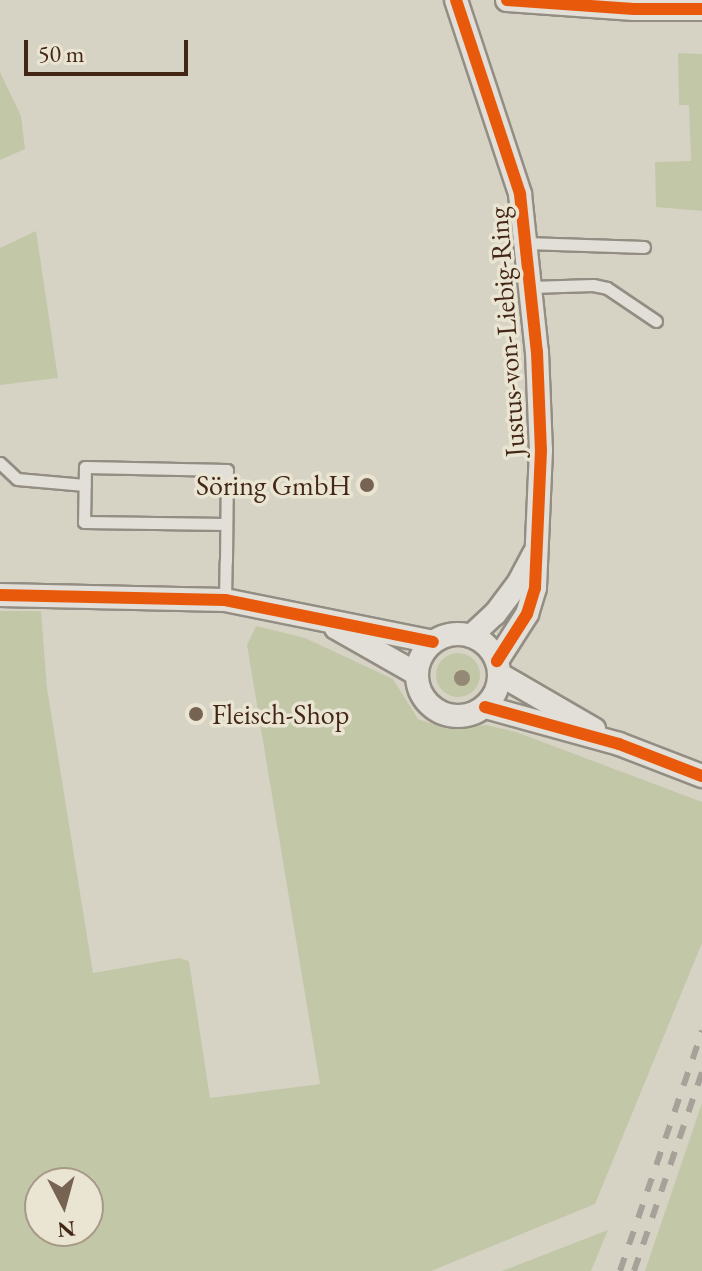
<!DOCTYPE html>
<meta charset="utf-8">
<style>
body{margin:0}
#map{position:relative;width:702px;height:1271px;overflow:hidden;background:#d7d3c4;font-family:"EB Garamond",serif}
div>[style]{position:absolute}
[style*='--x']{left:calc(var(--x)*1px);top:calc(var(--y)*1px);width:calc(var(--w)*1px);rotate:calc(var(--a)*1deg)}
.green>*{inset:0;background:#c2c7a8}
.round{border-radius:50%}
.roads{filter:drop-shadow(2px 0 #938d83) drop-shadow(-2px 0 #938d83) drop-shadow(0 2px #938d83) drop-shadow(0 -2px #938d83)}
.service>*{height:11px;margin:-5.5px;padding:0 5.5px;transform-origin:5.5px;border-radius:5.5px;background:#e1dfd7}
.minor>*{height:22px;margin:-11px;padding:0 11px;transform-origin:11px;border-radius:11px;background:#e1dfd7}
.minor>.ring{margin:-11px;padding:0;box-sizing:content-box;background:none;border:22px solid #e1dfd7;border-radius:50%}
.rail>*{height:6px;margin-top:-3px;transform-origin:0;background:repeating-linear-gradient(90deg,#a6a199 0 14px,transparent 0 28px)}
.cycleway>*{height:12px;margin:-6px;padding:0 6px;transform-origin:6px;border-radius:6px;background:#e8590c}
.trees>*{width:16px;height:16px;margin:-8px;border-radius:50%;background:#948975}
.dots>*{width:22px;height:22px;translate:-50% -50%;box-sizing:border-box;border:4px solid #eae5d3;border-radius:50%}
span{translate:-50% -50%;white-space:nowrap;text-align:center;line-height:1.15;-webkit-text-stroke:7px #eae5d3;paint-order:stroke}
.street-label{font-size:28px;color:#432615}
.poi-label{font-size:28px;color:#432615}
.right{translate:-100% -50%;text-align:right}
.left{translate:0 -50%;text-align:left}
.north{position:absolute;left:24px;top:1167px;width:80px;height:80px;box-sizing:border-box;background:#eae5d3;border:2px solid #a79987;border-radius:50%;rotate:174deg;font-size:22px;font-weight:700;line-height:32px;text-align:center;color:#432615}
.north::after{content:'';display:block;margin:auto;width:28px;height:36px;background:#776352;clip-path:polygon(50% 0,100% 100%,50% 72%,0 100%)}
.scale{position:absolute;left:24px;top:40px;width:164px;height:36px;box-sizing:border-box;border:4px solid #432615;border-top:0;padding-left:10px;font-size:24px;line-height:28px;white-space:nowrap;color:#432615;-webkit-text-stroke:6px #eae5d3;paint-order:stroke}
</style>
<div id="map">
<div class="green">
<div style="clip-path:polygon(678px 53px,702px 54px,702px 211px,656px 207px,655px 162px,691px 161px,689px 105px,679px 105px)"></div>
<div style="clip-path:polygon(0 72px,21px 116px,25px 149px,0 160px)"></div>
<div style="clip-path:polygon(36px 231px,58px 378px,0 385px,0 248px)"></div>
<div style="clip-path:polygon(evenodd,0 611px,41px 611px,47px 688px,93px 973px,179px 958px,189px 961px,210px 1098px,320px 1084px,247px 645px,256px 626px,305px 638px,393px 679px,418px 719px,448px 729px,486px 725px,516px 732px,702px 802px,702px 943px,595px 1204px,431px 1271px,0 1271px,0 611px,40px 1183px,88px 1183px,88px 1231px,40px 1231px,40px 1183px)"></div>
<div class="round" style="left:436px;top:653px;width:44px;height:44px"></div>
<div style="clip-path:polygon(702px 1103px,702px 1271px,645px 1271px)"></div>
<div style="clip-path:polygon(608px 1230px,591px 1271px,502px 1271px)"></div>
</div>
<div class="roads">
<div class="service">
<div style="--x:526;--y:243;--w:118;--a:1.9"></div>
<div style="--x:531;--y:287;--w:62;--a:-1.8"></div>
<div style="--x:593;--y:285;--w:14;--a:12"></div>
<div style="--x:607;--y:288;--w:59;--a:34"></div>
<div style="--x:0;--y:463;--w:23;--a:43"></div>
<div style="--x:17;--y:479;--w:68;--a:5"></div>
<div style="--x:225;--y:600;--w:39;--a:-89"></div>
<div style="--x:226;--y:561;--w:91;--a:-89.4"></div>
<div style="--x:227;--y:470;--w:142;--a:-178.8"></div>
<div style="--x:85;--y:467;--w:55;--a:91"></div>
<div style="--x:84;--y:522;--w:142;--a:0.8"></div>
</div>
<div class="minor">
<div style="--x:456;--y:0;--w:204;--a:71.7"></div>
<div style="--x:520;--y:194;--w:159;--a:83.9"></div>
<div style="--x:537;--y:352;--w:98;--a:87.7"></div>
<div style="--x:541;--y:450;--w:138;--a:92.5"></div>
<div style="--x:535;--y:588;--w:27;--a:107"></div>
<div style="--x:527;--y:614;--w:56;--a:122.6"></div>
<div style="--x:507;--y:0;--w:127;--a:4.1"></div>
<div style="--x:634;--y:9;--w:68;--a:0"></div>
<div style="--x:0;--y:595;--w:225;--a:1.3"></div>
<div style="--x:225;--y:600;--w:212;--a:11.4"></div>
<div style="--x:336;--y:628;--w:93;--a:29.6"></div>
<div class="ring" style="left:417px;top:634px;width:60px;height:60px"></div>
<div style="--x:471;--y:636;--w:33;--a:-43"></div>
<div style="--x:495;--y:614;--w:40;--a:-53"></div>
<div style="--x:519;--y:582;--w:32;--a:-62"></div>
<div style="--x:499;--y:674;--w:110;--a:30.1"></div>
<div style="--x:485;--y:707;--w:139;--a:15.4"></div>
<div style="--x:619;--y:744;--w:89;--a:21.1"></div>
</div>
</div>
<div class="rail">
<div style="--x:620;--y:1271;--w:254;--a:-71.1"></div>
<div style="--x:634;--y:1271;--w:210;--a:-71.1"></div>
</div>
<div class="cycleway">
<div style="--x:456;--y:0;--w:204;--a:71.7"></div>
<div style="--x:520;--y:194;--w:159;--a:83.9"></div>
<div style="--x:537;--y:352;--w:98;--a:87.7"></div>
<div style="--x:541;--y:450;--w:138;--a:92.5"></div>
<div style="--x:535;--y:588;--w:27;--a:107"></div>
<div style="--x:527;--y:614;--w:56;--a:122.6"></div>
<div style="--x:507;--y:0;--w:127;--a:4.1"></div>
<div style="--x:634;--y:9;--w:68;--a:0"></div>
<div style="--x:0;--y:595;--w:225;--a:1.3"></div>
<div style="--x:225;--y:600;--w:212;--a:11.4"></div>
<div style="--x:485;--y:707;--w:139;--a:15.4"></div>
<div style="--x:619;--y:744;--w:89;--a:21.1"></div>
</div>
<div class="trees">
<div style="left:462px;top:678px"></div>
</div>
<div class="dots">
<div style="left:367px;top:485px;background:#776352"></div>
<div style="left:196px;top:714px;background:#776352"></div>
</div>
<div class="street-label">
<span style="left:506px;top:332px;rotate:-94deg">Justus-von-Liebig-Ring</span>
</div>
<div class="poi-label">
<span class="right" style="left:351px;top:485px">Söring GmbH</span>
<span class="left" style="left:212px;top:714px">Fleisch-Shop</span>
</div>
<div class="north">N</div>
<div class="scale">50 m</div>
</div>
